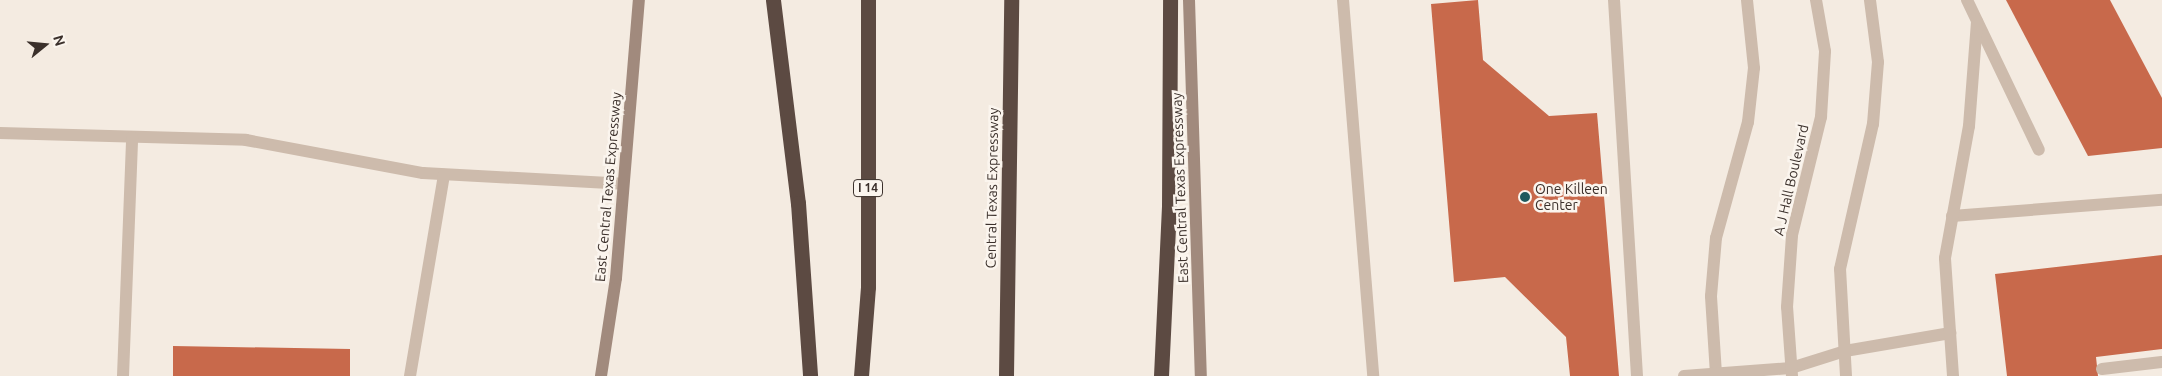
<!DOCTYPE html>
<style>
body{margin:0}
#map{position:relative;width:2162px;height:376px;overflow:hidden;background:#f4ebe1;font-family:Ubuntu,sans-serif}
div>[style]{position:absolute}
[style*='--x']{left:calc(var(--x)*1px);top:calc(var(--y)*1px);width:calc(var(--w)*1px);rotate:calc(var(--a)*1deg)}
.building>*{inset:0;background:#c8694b}
.service>*{height:12px;margin:-6px;padding:0 6px;transform-origin:6px;border-radius:6px;background:#cdbbac}
.minor>*{height:12px;margin:-6px;padding:0 6px;transform-origin:6px;border-radius:6px;background:#cdbbac}
.secondary>*{height:12px;margin:-6px;padding:0 6px;transform-origin:6px;border-radius:6px;background:#a18a7d}
.motorway>*{height:15px;margin:-7.5px;padding:0 7.5px;transform-origin:7.5px;border-radius:7.5px;background:#5c4a42}
.dots>*{width:14px;height:14px;translate:-50% -50%;box-sizing:border-box;border:2px solid #fbf5ee;border-radius:50%}
span{translate:-50% -50%;white-space:nowrap;text-align:center;line-height:1.15;-webkit-text-stroke:5px #fbf5ee;paint-order:stroke}
.shield-label span{padding:1px 4px;background:#fbf5ee;border:1px solid;border-radius:4px;-webkit-text-stroke-width:0}
.shield-label{font-size:12px;color:#3b302b;font-weight:700}
.street-label{font-size:14px;color:#3b302b}
.poi-label{font-size:14px;color:#3b302b}
.left{translate:0 -50%;text-align:left}
.north{position:absolute;left:20px;top:20px;width:50px;height:50px;-webkit-text-stroke:4px #fbf5ee;paint-order:stroke;rotate:73deg;font-size:14px;font-weight:700;line-height:20px;text-align:center;color:#3b302b}
.north::after{content:'';display:block;margin:auto;width:18px;height:22px;background:#3b302b;clip-path:polygon(50% 0,100% 100%,50% 72%,0 100%)}
</style>
<div id="map">
<div class="building">
<div style="clip-path:polygon(1478px 0,1483px 60px,1549px 116px,1597px 113px,1619px 376px,1570px 376px,1566px 337px,1505px 277px,1454px 282px,1431px 4px)"></div>
<div style="clip-path:polygon(2006px 0,2110px 0,2162px 98px,2162px 148px,2088px 156px)"></div>
<div style="clip-path:polygon(2162px 255px,2162px 349px,2096px 357px,2098px 376px,2007px 376px,1995px 274px)"></div>
<div style="clip-path:polygon(173px 346px,350px 349px,350px 376px,173px 376px)"></div>
</div>
<div class="service">
<div style="--x:1343;--y:0;--w:377;--a:85.4"></div>
<div style="--x:1614;--y:0;--w:377;--a:86.5"></div>
<div style="--x:1967;--y:0;--w:166;--a:64.4"></div>
<div style="--x:0;--y:133;--w:246;--a:1.6"></div>
<div style="--x:246;--y:140;--w:180;--a:10.6"></div>
<div style="--x:423;--y:173;--w:200;--a:3.1"></div>
<div style="--x:1952;--y:216;--w:211;--a:-4.4"></div>
<div style="--x:1845;--y:351;--w:107;--a:-9.7"></div>
<div style="--x:2102;--y:369;--w:60;--a:-6.7"></div>
<div style="--x:1716;--y:374;--w:78;--a:-93.7"></div>
<div style="--x:1711;--y:296;--w:58;--a:-85.1"></div>
<div style="--x:1716;--y:238;--w:120;--a:-74.6"></div>
<div style="--x:1748;--y:122;--w:54;--a:-83.7"></div>
<div style="--x:1754;--y:68;--w:68;--a:-95.9"></div>
<div style="--x:123;--y:376;--w:239;--a:-87.8"></div>
<div style="--x:410;--y:376;--w:204;--a:-80.4"></div>
<div style="--x:1684;--y:376;--w:107;--a:-4.3"></div>
<div style="--x:1953;--y:376;--w:118;--a:-93.9"></div>
<div style="--x:1945;--y:258;--w:134;--a:-79.7"></div>
<div style="--x:1969;--y:126;--w:105;--a:-85.6"></div>
</div>
<div class="minor">
<div style="--x:1791;--y:368;--w:57;--a:-17.5"></div>
<div style="--x:1792;--y:376;--w:69;--a:-94.1"></div>
<div style="--x:1787;--y:307;--w:72;--a:-86"></div>
<div style="--x:1792;--y:235;--w:122;--a:-76.2"></div>
<div style="--x:1821;--y:117;--w:66;--a:-86.5"></div>
<div style="--x:1825;--y:51;--w:52;--a:-100"></div>
<div style="--x:1846;--y:376;--w:107;--a:-93.2"></div>
<div style="--x:1840;--y:269;--w:149;--a:-77.2"></div>
<div style="--x:1873;--y:124;--w:62;--a:-85.4"></div>
<div style="--x:1878;--y:62;--w:63;--a:-97.4"></div>
</div>
<div class="secondary">
<div style="--x:1189;--y:0;--w:376;--a:88.2"></div>
<div style="--x:601;--y:376;--w:99;--a:-81.3"></div>
<div style="--x:616;--y:278;--w:279;--a:-85.3"></div>
</div>
<div class="motorway">
<div style="--x:773;--y:0;--w:205;--a:83"></div>
<div style="--x:798;--y:203;--w:173;--a:86"></div>
<div style="--x:861;--y:376;--w:89;--a:-85.5"></div>
<div style="--x:868;--y:287;--w:287;--a:-90"></div>
<div style="--x:1006;--y:376;--w:376;--a:-89.2"></div>
<div style="--x:1161;--y:376;--w:170;--a:-87.3"></div>
<div style="--x:1169;--y:206;--w:206;--a:-89.7"></div>
</div>
<div class="dots">
<div style="left:1525px;top:197px;background:#1f5a5e"></div>
</div>
<div class="shield-label">
<span style="left:868px;top:188px">I 14</span>
</div>
<div class="street-label">
<span style="left:1791px;top:180px;rotate:-77deg">A J Hall Boulevard</span>
<span style="left:608px;top:187px;rotate:-85deg">East Central Texas Expressway</span>
<span style="left:992px;top:188px;rotate:-89deg">Central Texas Expressway</span>
<span style="left:1180px;top:188px;rotate:-92deg">East Central Texas Expressway</span>
</div>
<div class="poi-label">
<span class="left" style="left:1535px;top:197px">One Killeen<br>Center</span>
</div>
<div class="north">N</div>
</div>
